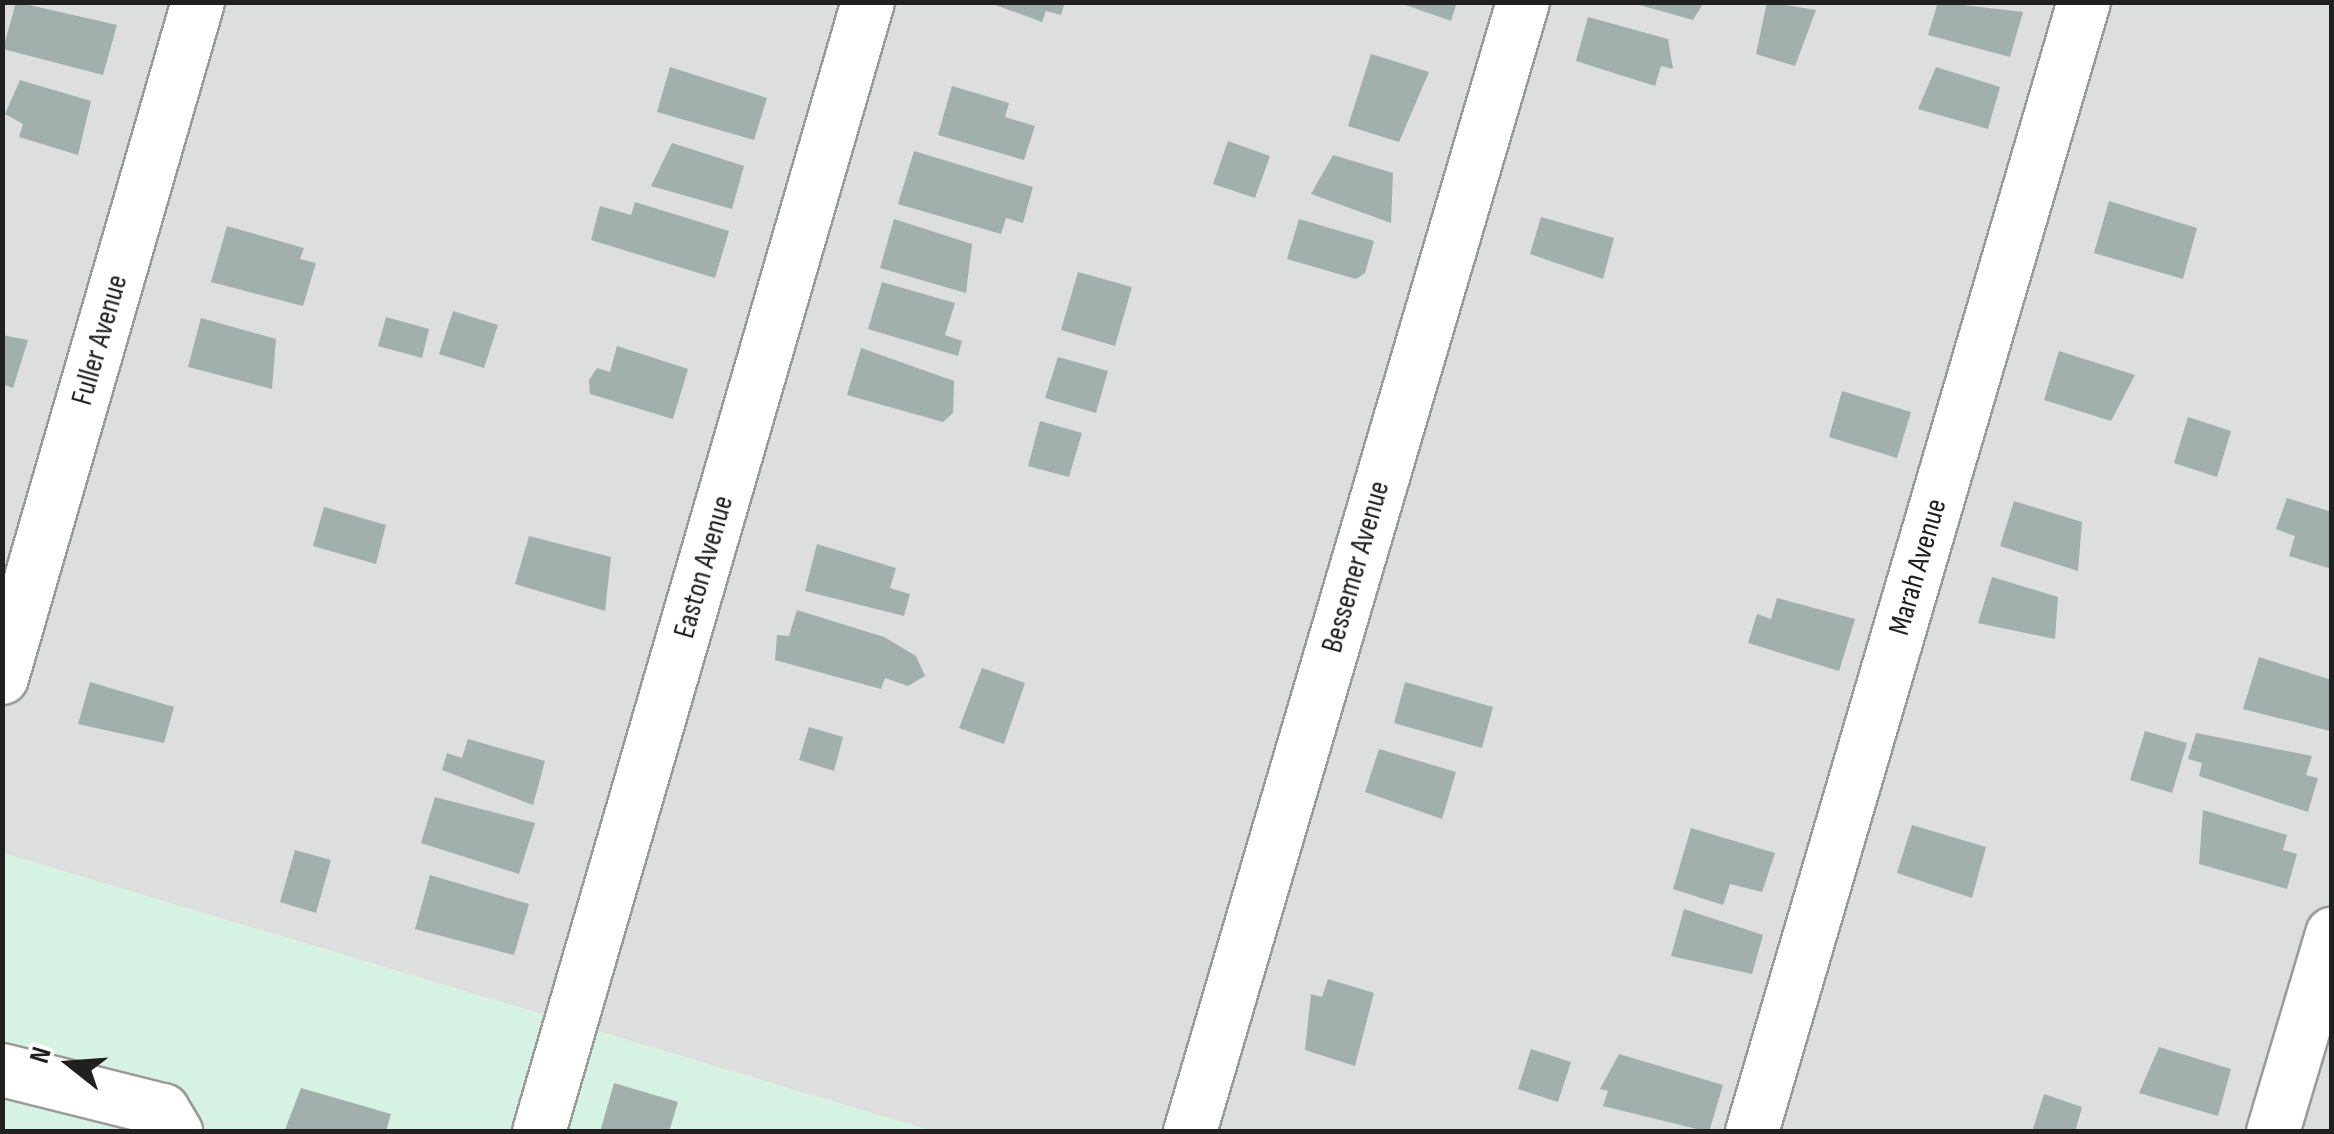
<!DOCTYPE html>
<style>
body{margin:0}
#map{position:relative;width:2334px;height:1134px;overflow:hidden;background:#e7f0f1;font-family:"Sofia Sans Condensed",sans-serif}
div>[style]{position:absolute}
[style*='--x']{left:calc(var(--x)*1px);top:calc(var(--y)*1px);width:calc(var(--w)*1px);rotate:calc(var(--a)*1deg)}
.residential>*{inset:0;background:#dddede}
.commercial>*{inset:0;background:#d6f2e2}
.building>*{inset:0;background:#a2b0ad}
.roads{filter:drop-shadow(2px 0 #9a9a9a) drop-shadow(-2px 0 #9a9a9a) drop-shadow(0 2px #9a9a9a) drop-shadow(0 -2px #9a9a9a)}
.minor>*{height:52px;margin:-26px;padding:0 26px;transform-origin:26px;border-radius:26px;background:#fff}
span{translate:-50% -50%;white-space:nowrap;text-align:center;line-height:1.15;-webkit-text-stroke:9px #fff;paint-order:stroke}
.street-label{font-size:30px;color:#202020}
.frame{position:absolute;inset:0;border:5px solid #202020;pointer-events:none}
.north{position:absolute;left:20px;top:1014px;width:100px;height:100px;-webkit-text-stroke:8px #fff;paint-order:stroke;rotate:287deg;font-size:28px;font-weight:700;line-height:40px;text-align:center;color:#202020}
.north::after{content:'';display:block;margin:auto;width:35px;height:45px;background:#202020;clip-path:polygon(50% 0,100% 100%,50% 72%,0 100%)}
</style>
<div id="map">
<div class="residential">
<div style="clip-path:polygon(2px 3px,2331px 3px,2331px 1131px,932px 1131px,3px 853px)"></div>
</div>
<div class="commercial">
<div style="clip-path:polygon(3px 853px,932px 1131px,3px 1131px)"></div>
</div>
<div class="building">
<div style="clip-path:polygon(16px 2px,117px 25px,103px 75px,3px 49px)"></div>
<div style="clip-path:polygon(987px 2px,1065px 2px,1061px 15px,1046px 11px,1042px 22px)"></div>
<div style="clip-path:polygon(1397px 2px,1457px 2px,1451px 21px)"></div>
<div style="clip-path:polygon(1704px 2px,1693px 20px,1636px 4px,1636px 2px)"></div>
<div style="clip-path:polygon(1767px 2px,1816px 10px,1795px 66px,1756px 54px)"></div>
<div style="clip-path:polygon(1938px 2px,2023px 12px,2010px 57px,1928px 35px)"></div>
<div style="clip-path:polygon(1588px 17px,1668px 39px,1673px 69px,1661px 66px,1655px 86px,1576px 61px)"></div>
<div style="clip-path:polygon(1371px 54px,1429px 72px,1399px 142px,1348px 126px)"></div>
<div style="clip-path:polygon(670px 67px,767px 98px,754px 140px,657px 112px)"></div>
<div style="clip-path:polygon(1936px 67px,2000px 87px,1988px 129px,1918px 109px)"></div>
<div style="clip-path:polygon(20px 80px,91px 101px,78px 155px,19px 137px,23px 124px,5px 114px)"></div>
<div style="clip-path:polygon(952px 86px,1009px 103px,1005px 117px,1035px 126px,1024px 160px,938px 135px)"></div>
<div style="clip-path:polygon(1228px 141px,1270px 156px,1255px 198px,1213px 184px)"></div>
<div style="clip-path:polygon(672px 143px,744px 166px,732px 209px,651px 186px)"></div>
<div style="clip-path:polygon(914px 151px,1033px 187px,1023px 223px,1006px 218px,1001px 234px,898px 204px)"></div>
<div style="clip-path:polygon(1333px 155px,1393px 173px,1391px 223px,1311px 194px)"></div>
<div style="clip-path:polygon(2109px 201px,2197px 228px,2183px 279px,2094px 253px)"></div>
<div style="clip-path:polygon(635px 202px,729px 231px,715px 278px,591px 240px,600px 206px,631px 215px)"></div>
<div style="clip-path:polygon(1541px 217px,1614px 238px,1603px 279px,1530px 254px)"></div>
<div style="clip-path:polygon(894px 219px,972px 244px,966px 293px,880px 268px)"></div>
<div style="clip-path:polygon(1299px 219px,1374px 241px,1365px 273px,1356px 279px,1287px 259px)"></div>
<div style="clip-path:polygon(227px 226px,304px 248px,300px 259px,316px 263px,303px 306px,211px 282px)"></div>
<div style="clip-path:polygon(1078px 272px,1132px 287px,1115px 346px,1061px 330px)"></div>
<div style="clip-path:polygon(882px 282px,955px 303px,945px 335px,962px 341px,958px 356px,868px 329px)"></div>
<div style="clip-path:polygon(453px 311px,498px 325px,484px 368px,439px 354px)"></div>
<div style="clip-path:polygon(386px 317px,429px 329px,422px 358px,378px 346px)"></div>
<div style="clip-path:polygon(201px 318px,276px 339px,272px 389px,188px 367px)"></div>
<div style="clip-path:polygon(2px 335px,28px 340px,13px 388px,2px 384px)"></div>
<div style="clip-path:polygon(617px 346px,688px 369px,673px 419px,590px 394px,589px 380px,597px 368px,610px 372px)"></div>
<div style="clip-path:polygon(861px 348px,954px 381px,953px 413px,943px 422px,847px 395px)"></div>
<div style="clip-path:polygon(2059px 351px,2135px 375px,2111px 421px,2044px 400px)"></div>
<div style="clip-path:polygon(1058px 357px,1108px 371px,1096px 413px,1045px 398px)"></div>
<div style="clip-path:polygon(1842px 391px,1911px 412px,1897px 458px,1829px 437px)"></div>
<div style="clip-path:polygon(2188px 417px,2231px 431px,2217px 477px,2174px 463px)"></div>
<div style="clip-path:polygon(1040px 421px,1082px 433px,1069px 477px,1028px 466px)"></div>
<div style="clip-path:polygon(2287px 498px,2332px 512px,2332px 569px,2289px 556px,2295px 536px,2276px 529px)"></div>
<div style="clip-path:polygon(2014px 501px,2082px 522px,2078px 571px,2000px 546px)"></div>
<div style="clip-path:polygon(324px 507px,386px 525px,376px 564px,313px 546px)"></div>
<div style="clip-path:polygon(529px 536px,611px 557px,605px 611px,515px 584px)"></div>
<div style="clip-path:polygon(817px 544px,896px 568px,890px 588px,910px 594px,904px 616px,805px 591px)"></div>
<div style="clip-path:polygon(1992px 577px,2058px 597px,2055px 639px,1978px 623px)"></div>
<div style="clip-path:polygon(1777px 598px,1855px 619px,1839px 671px,1748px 643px,1757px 614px,1771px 619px)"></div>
<div style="clip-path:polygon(797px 610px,884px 637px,916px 656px,925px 676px,908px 686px,885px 678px,881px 689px,775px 660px,777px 635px,789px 636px)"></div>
<div style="clip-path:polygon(2259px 657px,2332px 680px,2330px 731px,2243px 709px)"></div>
<div style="clip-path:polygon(982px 668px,1025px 683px,1004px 744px,959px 728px)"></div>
<div style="clip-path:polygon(90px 682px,174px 707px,164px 743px,78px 724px)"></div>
<div style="clip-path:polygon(1405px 682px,1493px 707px,1482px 748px,1394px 723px)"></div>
<div style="clip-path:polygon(809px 727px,843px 737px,834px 771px,799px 760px)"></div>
<div style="clip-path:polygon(2145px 731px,2187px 743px,2172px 793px,2130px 780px)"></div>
<div style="clip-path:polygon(2196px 733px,2312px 756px,2306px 775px,2318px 778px,2308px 812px,2199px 776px,2202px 763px,2188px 759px)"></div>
<div style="clip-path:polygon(468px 739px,545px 761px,533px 805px,442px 770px,447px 753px,462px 758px)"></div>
<div style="clip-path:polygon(1379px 749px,1456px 772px,1442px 819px,1365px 792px)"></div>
<div style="clip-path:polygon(435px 797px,535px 823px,519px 874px,421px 843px)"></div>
<div style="clip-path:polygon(2203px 810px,2287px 835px,2283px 850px,2297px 854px,2287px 889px,2199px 864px)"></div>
<div style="clip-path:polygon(1912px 825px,1986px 847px,1972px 898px,1897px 873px)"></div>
<div style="clip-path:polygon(1691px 828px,1775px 853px,1762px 892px,1730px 884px,1723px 905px,1673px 889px)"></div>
<div style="clip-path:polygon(295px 850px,331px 860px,316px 913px,280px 902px)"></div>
<div style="clip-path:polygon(430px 875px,529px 904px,514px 955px,415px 929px)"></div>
<div style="clip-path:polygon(1684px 909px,1763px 935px,1752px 974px,1671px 956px)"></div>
<div style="clip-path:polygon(1328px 979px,1374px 993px,1355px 1066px,1305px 1050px,1311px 994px,1322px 997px)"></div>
<div style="clip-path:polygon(2159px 1047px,2231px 1069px,2218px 1116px,2139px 1093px)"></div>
<div style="clip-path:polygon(1531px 1049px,1571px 1062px,1558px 1102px,1518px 1089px)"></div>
<div style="clip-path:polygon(1619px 1054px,1723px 1085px,1709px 1132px,1603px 1106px,1608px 1091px,1600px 1089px)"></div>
<div style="clip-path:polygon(614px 1083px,678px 1102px,669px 1132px,600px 1132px)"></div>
<div style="clip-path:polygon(301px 1088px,391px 1114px,386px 1132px,284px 1132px)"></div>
<div style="clip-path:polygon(2044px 1094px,2082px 1107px,2075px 1132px,2032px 1132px)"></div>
</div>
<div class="roads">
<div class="minor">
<div style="--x:2;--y:678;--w:704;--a:-73.83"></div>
<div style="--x:2;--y:1070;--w:166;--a:14"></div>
<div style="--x:163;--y:1110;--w:26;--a:59"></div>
<div style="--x:539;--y:1132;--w:1177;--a:-73.77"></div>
<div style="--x:1190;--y:1132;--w:1178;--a:-73.58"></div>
<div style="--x:1752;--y:1132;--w:1178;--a:-73.63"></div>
<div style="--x:2273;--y:1132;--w:207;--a:-73.4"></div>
</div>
</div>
<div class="street-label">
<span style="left:100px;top:340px;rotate:-74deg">Fuller Avenue</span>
<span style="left:704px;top:567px;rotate:-74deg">Easton Avenue</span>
<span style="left:1356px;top:567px;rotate:-74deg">Bessemer Avenue</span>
<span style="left:1918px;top:567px;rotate:-74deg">Marah Avenue</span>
</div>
<div class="frame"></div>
<div class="north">N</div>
</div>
